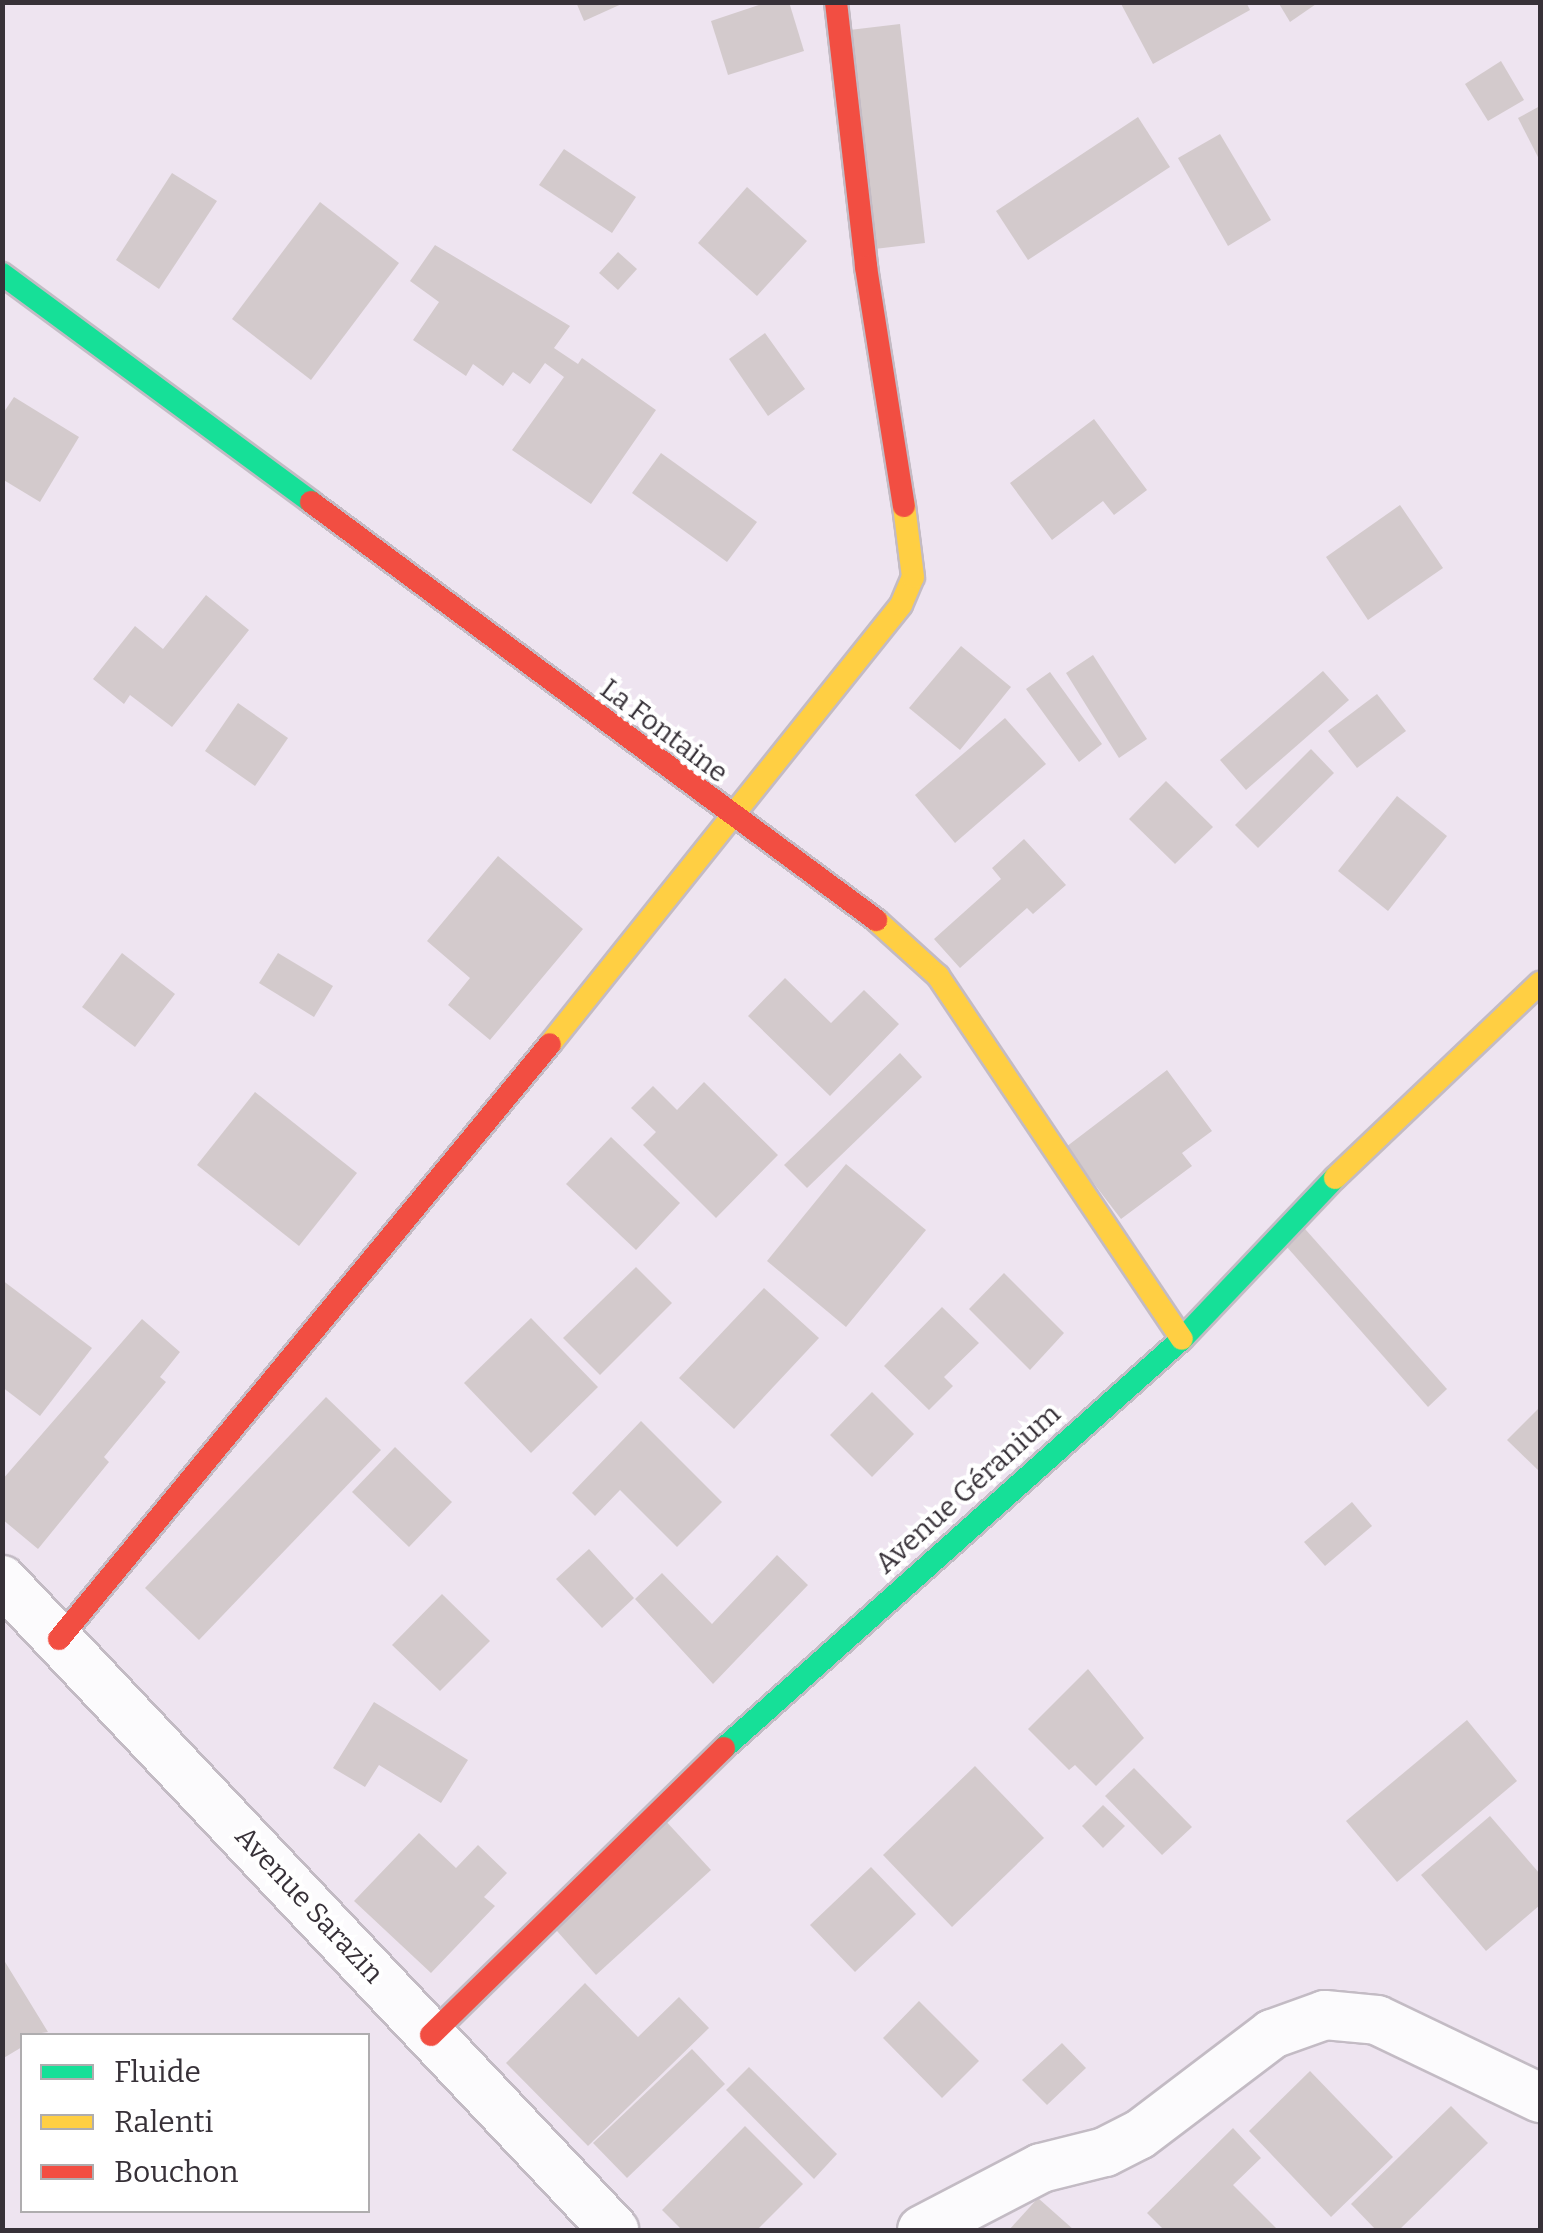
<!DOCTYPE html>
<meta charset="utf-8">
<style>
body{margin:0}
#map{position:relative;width:1543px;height:2233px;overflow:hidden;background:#eee4f0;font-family:Bitter,serif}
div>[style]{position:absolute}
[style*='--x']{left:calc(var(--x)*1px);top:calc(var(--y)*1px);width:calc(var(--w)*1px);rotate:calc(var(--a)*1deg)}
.building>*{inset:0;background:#d3cacc}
.roads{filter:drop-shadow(2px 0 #c3bbc4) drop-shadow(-2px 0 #c3bbc4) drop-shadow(0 2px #c3bbc4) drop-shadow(0 -2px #c3bbc4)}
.street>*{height:48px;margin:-24px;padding:0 24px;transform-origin:24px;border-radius:24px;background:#fcfbfd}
.fast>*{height:22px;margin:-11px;padding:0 11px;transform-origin:11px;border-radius:11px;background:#16e098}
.slow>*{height:22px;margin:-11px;padding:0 11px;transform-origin:11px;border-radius:11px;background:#ffcf43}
.jam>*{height:22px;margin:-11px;padding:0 11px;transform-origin:11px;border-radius:11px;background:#f24e42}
span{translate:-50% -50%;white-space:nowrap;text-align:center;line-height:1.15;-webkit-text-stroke:8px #fff;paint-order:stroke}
.street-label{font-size:28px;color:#373138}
.frame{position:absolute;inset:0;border:5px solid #373138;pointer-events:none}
.legend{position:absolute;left:20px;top:2033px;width:350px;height:180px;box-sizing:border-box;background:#fff;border:2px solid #afadaf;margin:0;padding:12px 18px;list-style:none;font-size:30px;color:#373138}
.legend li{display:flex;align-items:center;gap:20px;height:50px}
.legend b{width:50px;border:2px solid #afadaf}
</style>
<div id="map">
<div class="building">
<div style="clip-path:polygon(576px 2px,626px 2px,584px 21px)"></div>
<div style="clip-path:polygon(768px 2px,789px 2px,804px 51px,728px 75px,711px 21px)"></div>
<div style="clip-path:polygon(1120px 2px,1246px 2px,1250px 10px,1153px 64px)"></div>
<div style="clip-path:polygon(1278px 2px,1319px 2px,1290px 22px)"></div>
<div style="clip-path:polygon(900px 24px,925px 243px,866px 250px,841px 31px)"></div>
<div style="clip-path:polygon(1501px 61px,1524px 100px,1488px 121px,1465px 84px)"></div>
<div style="clip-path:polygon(1540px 106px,1540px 161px,1518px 118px)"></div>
<div style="clip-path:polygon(1138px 117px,1170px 167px,1028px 260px,996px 211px)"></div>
<div style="clip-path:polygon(1220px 134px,1271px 220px,1228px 246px,1178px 158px)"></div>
<div style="clip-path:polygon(564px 149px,636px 197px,612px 233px,539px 185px)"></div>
<div style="clip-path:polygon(172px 173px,217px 201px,159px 289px,116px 260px)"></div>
<div style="clip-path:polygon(747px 187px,807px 241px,757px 296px,698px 243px)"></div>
<div style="clip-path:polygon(320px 202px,399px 263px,311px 380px,232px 319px)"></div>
<div style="clip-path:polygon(435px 245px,570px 326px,554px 348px,578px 364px,582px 358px,656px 410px,591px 504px,512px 450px,564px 377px,545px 363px,530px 384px,513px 372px,503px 386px,473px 364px,466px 376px,413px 340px,439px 302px,410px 281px)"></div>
<div style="clip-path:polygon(618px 252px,637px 269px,618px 290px,599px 273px)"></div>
<div style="clip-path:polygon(765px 333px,805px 389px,768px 416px,729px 359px)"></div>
<div style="clip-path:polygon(14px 397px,79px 437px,40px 502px,2px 479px,2px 415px)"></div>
<div style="clip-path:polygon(1094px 419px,1147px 490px,1114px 515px,1103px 501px,1052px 540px,1010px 483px)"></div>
<div style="clip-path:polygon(661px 453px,757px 522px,727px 562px,632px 493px)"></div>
<div style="clip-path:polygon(1400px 505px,1443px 568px,1368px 620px,1326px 557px)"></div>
<div style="clip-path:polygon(206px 595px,249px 630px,172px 727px,130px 695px,124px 704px,93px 679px,135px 626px,163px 649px)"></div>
<div style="clip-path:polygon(961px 646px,1011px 687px,960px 750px,909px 708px)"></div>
<div style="clip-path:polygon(1093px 655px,1147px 739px,1119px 758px,1066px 673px)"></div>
<div style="clip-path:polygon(1323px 671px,1349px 700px,1246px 790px,1220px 760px)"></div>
<div style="clip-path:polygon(1050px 672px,1102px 744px,1079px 762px,1026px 689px)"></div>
<div style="clip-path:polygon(1377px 694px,1406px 731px,1357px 768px,1328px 731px)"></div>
<div style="clip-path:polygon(238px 703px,288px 738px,255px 786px,205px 751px)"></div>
<div style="clip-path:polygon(1005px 718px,1046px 764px,955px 843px,915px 795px)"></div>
<div style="clip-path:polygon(1311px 749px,1334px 773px,1258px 848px,1235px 825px)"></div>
<div style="clip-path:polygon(1166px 781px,1213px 827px,1175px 864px,1129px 819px)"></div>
<div style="clip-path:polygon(1397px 796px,1447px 836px,1388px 911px,1338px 871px)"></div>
<div style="clip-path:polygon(1024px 839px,1066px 885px,1033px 914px,1027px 908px,960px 968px,934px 939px,1001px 879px,992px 868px)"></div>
<div style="clip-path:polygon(498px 856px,583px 929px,490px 1040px,448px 1005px,470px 978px,427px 941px)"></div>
<div style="clip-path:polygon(122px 953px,175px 994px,135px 1047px,82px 1007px)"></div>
<div style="clip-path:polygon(278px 953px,333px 986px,314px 1017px,259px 983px)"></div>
<div style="clip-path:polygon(785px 978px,831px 1023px,864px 990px,899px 1024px,830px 1096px,748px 1016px)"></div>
<div style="clip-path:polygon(900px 1053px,922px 1077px,807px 1188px,784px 1165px)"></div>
<div style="clip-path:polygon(1167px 1070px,1212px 1131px,1182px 1153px,1192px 1166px,1121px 1219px,1066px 1147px)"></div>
<div style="clip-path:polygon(704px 1082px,778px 1155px,716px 1218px,643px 1145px,656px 1132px,631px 1108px,653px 1086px,677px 1110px)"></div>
<div style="clip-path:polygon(255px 1092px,357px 1173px,299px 1246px,197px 1165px)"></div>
<div style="clip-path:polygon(611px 1137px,680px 1203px,636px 1250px,566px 1184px)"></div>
<div style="clip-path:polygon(846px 1164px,926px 1230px,846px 1327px,767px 1261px)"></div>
<div style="clip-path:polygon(1298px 1221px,1447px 1389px,1428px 1407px,1279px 1238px)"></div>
<div style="clip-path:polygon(636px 1267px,672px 1303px,600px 1375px,563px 1338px)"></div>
<div style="clip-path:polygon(1004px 1273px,1064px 1333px,1030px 1370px,969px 1309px)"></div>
<div style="clip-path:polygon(2px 1280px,92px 1348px,40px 1416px,2px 1387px)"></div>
<div style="clip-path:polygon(764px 1288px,819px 1338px,734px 1429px,679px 1378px)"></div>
<div style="clip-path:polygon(942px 1307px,979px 1343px,944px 1377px,953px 1386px,929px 1410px,884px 1366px)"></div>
<div style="clip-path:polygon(531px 1318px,598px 1387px,531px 1453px,464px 1383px)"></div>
<div style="clip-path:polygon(142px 1319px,180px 1352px,160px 1377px,166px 1382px,104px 1457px,109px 1462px,38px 1549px,2px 1519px,2px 1480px)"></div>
<div style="clip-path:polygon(872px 1392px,914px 1434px,872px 1477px,830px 1435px)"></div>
<div style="clip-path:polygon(326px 1397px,381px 1450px,199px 1640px,145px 1588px)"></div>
<div style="clip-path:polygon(1540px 1407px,1540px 1472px,1507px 1440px)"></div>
<div style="clip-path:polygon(641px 1421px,722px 1502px,677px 1547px,620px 1490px,595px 1516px,572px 1493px)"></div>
<div style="clip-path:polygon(395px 1447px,452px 1502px,409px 1547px,352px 1492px)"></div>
<div style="clip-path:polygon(1352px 1502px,1372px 1526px,1325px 1566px,1304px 1542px)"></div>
<div style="clip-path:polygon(589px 1549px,634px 1598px,602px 1628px,556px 1579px)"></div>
<div style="clip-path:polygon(777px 1555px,808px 1585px,713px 1684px,635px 1599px,662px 1573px,712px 1624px)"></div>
<div style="clip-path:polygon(442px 1594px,490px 1641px,440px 1691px,392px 1645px)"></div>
<div style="clip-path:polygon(1088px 1669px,1144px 1738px,1096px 1786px,1075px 1765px,1069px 1770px,1028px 1729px)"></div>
<div style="clip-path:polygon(374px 1702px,468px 1760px,441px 1803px,379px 1765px,365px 1787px,333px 1768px)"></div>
<div style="clip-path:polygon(1467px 1720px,1517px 1781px,1397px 1882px,1346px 1821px)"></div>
<div style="clip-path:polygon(975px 1766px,1044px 1838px,952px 1927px,883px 1855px)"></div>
<div style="clip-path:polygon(1134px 1768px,1192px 1827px,1162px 1855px,1105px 1796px)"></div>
<div style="clip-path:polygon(1103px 1805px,1125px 1826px,1103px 1848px,1082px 1826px)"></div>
<div style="clip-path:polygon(1490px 1816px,1540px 1874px,1540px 1905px,1486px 1951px,1421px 1875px)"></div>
<div style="clip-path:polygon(663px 1818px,711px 1870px,596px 1975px,549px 1922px)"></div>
<div style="clip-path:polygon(419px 1833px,456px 1868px,478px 1845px,507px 1873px,484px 1897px,495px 1906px,431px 1973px,354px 1901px)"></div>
<div style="clip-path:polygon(871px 1867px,916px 1914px,855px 1972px,810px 1925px)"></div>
<div style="clip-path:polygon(2px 1957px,48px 2032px,22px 2036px,22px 2047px,2px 2059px)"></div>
<div style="clip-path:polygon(585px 1983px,638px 2037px,679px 1997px,709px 2028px,588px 2146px,506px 2063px)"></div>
<div style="clip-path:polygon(919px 2001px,979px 2061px,942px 2098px,883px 2038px)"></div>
<div style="clip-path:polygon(1062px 2043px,1086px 2068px,1047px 2105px,1022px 2080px)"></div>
<div style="clip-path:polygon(692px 2049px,725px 2084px,627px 2178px,593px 2143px)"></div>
<div style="clip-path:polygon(749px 2067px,837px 2154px,814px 2179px,726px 2090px)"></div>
<div style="clip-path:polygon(1310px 2071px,1393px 2157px,1331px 2217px,1249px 2131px)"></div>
<div style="clip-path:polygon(1451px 2106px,1488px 2143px,1399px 2230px,1376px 2230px,1351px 2204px)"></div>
<div style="clip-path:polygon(745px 2126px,803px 2184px,757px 2230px,682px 2230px,662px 2210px)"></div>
<div style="clip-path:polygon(1233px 2128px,1261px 2158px,1233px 2185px,1278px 2230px,1164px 2230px,1147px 2213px)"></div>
<div style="clip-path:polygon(1038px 2198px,1074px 2230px,1009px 2230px)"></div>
</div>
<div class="roads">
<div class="street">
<div style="--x:2;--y:1580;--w:893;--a:46.72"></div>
<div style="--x:922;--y:2230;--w:134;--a:-27.5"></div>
<div style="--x:1041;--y:2168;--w:66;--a:-14"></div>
<div style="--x:1105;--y:2152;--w:38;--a:-27"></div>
<div style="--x:1139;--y:2135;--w:167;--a:-37.2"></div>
<div style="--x:1272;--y:2034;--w:56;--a:-19.7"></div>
<div style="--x:1325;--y:2015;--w:52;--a:5.5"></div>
<div style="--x:1377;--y:2020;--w:181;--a:25.6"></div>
</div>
<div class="fast">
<div style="--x:2;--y:274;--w:384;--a:36.4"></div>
<div style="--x:724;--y:1748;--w:614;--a:-41.77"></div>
<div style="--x:1182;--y:1339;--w:222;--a:-46.5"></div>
</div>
<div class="slow">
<div style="--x:876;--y:920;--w:84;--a:42.1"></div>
<div style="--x:938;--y:976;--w:437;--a:56.1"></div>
<div style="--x:550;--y:1044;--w:562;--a:-51.36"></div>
<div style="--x:901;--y:605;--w:30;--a:-67"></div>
<div style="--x:913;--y:577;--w:72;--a:-97.2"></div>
<div style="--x:1335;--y:1178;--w:283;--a:-43.6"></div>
</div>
<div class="jam">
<div style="--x:836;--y:2;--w:267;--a:83.5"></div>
<div style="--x:866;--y:267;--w:242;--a:81"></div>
<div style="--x:311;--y:502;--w:703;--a:36.49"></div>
<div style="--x:59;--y:1639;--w:771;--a:-50.47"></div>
<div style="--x:431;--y:2035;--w:410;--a:-44.4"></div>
</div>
</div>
<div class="street-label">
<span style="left:664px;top:731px;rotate:37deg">La Fontaine</span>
<span style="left:968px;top:1489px;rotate:-42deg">Avenue Géranium</span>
<span style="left:309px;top:1905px;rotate:47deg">Avenue Sarazin</span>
</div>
<div class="frame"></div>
<ul class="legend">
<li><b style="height:12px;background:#16e098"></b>Fluide</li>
<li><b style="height:12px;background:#ffcf43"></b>Ralenti</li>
<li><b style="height:12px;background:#f24e42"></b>Bouchon</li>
</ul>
</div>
